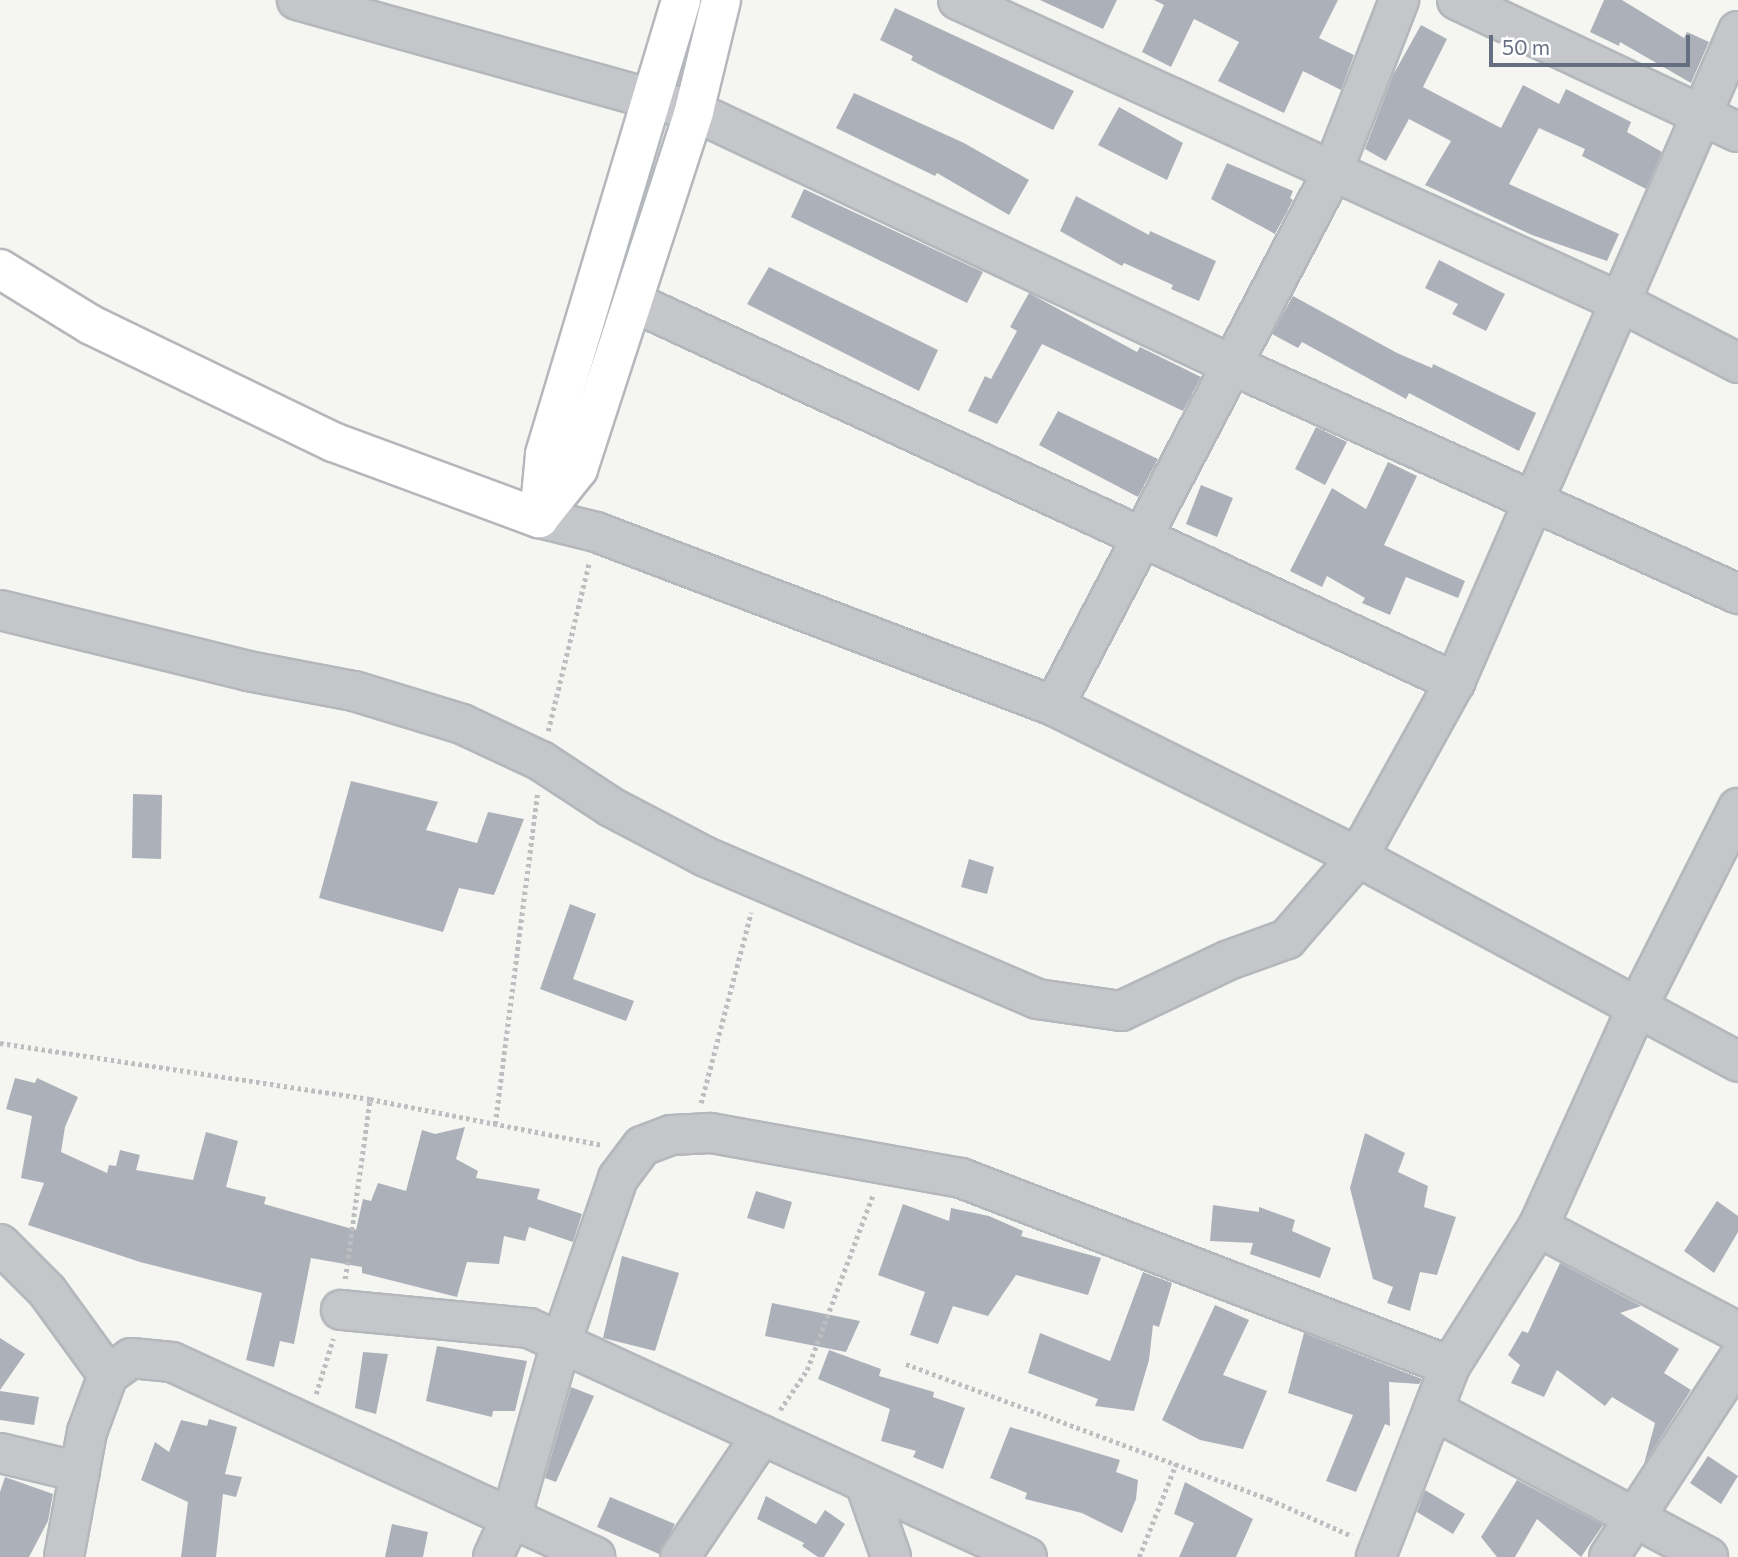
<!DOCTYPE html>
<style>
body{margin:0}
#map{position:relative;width:1738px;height:1557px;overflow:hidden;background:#f5f5f2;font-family:Commissioner,sans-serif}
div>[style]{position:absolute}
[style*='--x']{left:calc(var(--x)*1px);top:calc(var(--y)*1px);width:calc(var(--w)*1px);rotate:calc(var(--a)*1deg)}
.building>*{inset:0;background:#acb0b8}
.path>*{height:4.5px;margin-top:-2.25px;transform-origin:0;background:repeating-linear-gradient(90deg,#bdbec1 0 3.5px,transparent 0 7px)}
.roads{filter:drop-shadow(2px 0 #b4b7bb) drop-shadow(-2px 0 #b4b7bb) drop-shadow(0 2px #b4b7bb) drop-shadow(0 -2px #b4b7bb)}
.minor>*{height:38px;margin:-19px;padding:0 19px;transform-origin:19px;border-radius:19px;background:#c4c6ca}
.major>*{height:38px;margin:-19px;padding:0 19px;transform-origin:19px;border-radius:19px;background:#fff}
span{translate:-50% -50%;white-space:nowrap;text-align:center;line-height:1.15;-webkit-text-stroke:7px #fff;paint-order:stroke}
.scale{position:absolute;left:1489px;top:35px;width:201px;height:32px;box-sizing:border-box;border:4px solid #666f81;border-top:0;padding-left:9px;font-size:21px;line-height:24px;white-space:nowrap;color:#666f81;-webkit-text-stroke:5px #fff;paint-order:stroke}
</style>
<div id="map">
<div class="building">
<div style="clip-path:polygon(1040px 0,1117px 0,1103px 29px)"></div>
<div style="clip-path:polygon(1154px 0,1338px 0,1319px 38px,1354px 55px,1341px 90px,1303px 71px,1284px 113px,1218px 81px,1239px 42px,1194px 19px,1171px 67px,1142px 52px,1164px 5px)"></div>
<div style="clip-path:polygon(1604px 0,1622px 0,1684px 38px,1687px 32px,1709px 42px,1691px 83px,1620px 42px,1619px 46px,1590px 32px)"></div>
<div style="clip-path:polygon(895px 8px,1074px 91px,1053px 130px,930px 70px,911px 60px,913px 56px,880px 40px)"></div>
<div style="clip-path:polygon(1421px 25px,1447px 39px,1423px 87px,1501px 128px,1523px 85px,1559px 104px,1566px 89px,1631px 122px,1627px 132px,1662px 152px,1646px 189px,1582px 156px,1585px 149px,1539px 128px,1509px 184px,1619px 234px,1607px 261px,1532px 235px,1425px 185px,1451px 141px,1409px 119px,1386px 161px,1365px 149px,1393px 75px)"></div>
<div style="clip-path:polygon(854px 93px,964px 143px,1029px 180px,1009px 215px,937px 173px,935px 176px,836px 128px)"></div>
<div style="clip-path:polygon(1119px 107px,1183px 143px,1167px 180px,1098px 145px)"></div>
<div style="clip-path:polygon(1227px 163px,1293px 191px,1290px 198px,1293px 200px,1275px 234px,1211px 199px)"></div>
<div style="clip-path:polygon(804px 189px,983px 272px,967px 303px,791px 217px)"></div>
<div style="clip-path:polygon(1076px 196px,1149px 235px,1150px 231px,1216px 261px,1199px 301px,1171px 289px,1173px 285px,1124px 263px,1122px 266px,1060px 231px)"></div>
<div style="clip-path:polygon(1439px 260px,1505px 294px,1486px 331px,1452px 314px,1458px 304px,1425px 288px)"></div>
<div style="clip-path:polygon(769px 267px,938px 350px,919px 391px,747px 304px)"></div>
<div style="clip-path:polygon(1029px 293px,1137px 352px,1140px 347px,1201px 377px,1183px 411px,1042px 344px,997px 424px,968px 411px,985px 376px,991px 379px,1017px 331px,1010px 327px)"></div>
<div style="clip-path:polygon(1293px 296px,1397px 353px,1432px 368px,1433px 364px,1536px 413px,1519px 451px,1409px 393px,1406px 399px,1302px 342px,1298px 348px,1272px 334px)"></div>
<div style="clip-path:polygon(1058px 411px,1158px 459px,1138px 497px,1039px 445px)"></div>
<div style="clip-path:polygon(1316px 427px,1347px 442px,1325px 485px,1295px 469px)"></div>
<div style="clip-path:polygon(1388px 462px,1417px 476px,1384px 545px,1465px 581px,1458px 598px,1406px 577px,1390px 615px,1362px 603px,1365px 598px,1327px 576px,1322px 587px,1290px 571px,1332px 488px,1366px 509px)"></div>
<div style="clip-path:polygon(1201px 485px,1233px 498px,1217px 537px,1186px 524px)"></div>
<div style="clip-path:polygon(351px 781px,438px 802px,426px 830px,477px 843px,488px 812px,524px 819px,494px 895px,459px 888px,443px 932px,319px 898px)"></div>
<div style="clip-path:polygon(133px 794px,162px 795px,161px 859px,132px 858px)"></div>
<div style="clip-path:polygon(969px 859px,994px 867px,987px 894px,961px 887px)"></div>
<div style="clip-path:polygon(570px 904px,596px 914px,573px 979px,634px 1001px,626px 1021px,540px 989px)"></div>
<div style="clip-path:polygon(15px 1078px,35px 1083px,37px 1078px,78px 1097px,65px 1127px,61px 1152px,107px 1173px,109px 1165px,116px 1166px,120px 1150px,140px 1155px,136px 1170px,193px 1180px,206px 1132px,238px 1141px,226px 1187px,266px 1197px,264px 1204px,356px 1230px,363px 1199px,371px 1201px,378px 1183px,406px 1191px,422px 1130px,435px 1134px,465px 1127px,456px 1159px,478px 1171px,476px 1178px,540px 1189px,537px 1199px,582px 1214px,573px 1242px,529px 1227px,525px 1241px,504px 1236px,499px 1264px,467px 1262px,457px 1297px,362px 1273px,362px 1267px,311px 1258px,294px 1344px,280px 1341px,274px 1367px,246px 1360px,262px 1293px,140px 1262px,28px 1225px,44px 1183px,21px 1178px,32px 1116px,6px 1109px)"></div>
<div style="clip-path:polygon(1365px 1133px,1405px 1153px,1398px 1172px,1428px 1186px,1424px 1207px,1456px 1217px,1437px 1275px,1420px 1272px,1410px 1311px,1387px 1303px,1393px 1287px,1373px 1279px,1350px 1188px)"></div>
<div style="clip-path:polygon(756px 1191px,792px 1202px,784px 1229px,747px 1218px)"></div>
<div style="clip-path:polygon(1717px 1201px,1738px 1216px,1738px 1232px,1714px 1273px,1684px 1251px)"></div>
<div style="clip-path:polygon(903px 1204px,949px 1221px,951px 1208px,989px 1216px,1023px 1231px,1021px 1236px,1101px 1258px,1088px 1295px,1016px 1275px,988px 1316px,953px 1306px,938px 1344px,910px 1335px,925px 1292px,878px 1275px)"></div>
<div style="clip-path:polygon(1213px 1205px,1259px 1212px,1259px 1207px,1295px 1220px,1292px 1231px,1331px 1248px,1320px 1278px,1250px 1254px,1253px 1243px,1210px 1241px)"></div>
<div style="clip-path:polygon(622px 1256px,679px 1273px,655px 1351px,603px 1338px)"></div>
<div style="clip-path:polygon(1560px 1263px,1641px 1306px,1620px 1313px,1679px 1349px,1664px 1373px,1691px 1390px,1644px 1464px,1655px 1423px,1612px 1397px,1605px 1406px,1557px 1370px,1544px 1397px,1511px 1383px,1520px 1365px,1508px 1355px,1522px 1331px,1528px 1333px)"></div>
<div style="clip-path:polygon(1143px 1272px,1172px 1283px,1159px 1327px,1153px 1325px,1149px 1360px,1134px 1411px,1095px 1406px,1098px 1399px,1028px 1373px,1040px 1333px,1110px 1361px)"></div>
<div style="clip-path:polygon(772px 1303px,860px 1321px,846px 1352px,765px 1336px)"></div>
<div style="clip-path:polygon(1215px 1305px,1249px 1320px,1223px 1375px,1267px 1391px,1243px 1449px,1200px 1440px,1162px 1420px)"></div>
<div style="clip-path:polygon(1304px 1333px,1422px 1379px,1419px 1384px,1389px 1382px,1390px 1426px,1385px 1424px,1356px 1492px,1326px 1481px,1353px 1415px,1288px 1393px)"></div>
<div style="clip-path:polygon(0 1338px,25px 1354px,0 1390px)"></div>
<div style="clip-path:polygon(437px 1346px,527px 1361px,515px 1411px,493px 1411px,492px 1417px,426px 1401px)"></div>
<div style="clip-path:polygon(829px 1350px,881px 1369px,879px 1376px,934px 1392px,933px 1397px,965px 1408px,943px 1469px,913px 1457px,916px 1451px,881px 1441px,890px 1409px,818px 1379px)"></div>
<div style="clip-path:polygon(363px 1352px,388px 1354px,376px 1414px,355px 1408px)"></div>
<div style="clip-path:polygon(571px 1387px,594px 1396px,556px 1482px,545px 1478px)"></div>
<div style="clip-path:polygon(0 1391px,39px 1397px,34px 1425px,0 1420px)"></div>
<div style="clip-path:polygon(209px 1419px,237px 1427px,225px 1474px,242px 1477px,236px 1497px,223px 1494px,216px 1557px,181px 1557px,188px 1502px,141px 1480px,155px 1442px,169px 1452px,181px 1420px,207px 1426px)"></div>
<div style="clip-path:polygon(1010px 1427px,1120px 1460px,1116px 1472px,1138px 1480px,1136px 1499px,1122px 1533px,1082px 1513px,1025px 1499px,1027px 1493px,990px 1478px)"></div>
<div style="clip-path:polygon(1708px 1456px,1738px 1476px,1721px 1504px,1690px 1483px)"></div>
<div style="clip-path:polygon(5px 1477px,53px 1494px,48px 1521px,29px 1557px,0 1557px,0 1492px)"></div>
<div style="clip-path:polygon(1517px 1480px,1603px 1525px,1581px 1557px,1537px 1519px,1515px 1557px,1497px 1557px,1481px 1537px)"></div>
<div style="clip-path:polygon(1185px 1482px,1253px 1519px,1236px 1557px,1179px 1557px,1194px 1523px,1174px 1514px)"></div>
<div style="clip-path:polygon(1425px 1490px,1465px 1514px,1453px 1534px,1417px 1512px)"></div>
<div style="clip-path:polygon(766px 1496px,816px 1524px,825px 1510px,845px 1524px,824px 1557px,818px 1557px,802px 1546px,804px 1543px,757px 1519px)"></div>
<div style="clip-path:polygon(610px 1497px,675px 1524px,659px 1554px,597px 1527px)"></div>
<div style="clip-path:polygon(392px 1524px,428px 1532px,423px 1557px,385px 1557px)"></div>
</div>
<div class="path">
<div style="--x:548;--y:731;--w:173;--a:-76.3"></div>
<div style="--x:0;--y:1043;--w:374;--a:8.6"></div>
<div style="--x:370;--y:1099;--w:237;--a:11.2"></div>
<div style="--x:701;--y:1103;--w:197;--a:-75.3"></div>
<div style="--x:495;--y:1124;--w:332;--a:-82.7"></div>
<div style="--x:345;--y:1279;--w:182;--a:-82.1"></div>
<div style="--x:906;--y:1364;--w:387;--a:20.4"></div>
<div style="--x:1269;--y:1499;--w:91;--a:24"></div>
<div style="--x:316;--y:1394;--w:58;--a:-72.8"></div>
<div style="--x:780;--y:1410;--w:48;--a:-56"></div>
<div style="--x:807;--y:1370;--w:188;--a:-69.4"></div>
<div style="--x:1139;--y:1557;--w:100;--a:-68.3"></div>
</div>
<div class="roads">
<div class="minor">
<div style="--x:297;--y:0;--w:412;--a:15.6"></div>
<div style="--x:694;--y:111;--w:593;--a:25.27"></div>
<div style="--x:1230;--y:364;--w:558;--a:24.36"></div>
<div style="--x:958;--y:0;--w:730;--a:24.53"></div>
<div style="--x:1622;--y:303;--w:131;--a:27.3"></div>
<div style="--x:1457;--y:0;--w:310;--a:25.2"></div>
<div style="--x:1738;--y:31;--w:710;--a:113.5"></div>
<div style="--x:1455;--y:682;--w:200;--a:119"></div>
<div style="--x:1358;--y:857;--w:432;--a:28.3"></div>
<div style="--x:633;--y:302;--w:906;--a:24.81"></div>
<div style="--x:0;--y:610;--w:255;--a:13.8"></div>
<div style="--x:248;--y:671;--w:108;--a:10.7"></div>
<div style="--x:354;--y:691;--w:113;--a:17"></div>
<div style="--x:462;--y:724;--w:87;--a:25.1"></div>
<div style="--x:541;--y:761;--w:84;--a:33.3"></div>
<div style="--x:611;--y:807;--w:107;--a:27.8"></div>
<div style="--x:706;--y:857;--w:360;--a:23.2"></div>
<div style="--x:1037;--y:999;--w:85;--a:8.1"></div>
<div style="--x:1121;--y:1011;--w:119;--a:-25.3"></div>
<div style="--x:1229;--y:960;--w:62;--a:-19.9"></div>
<div style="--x:1287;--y:939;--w:108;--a:-49.1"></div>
<div style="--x:1358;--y:857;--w:339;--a:-153.6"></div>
<div style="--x:1054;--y:706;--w:490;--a:-159.2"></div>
<div style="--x:596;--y:532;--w:59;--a:-166.2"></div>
<div style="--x:1054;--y:706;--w:601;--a:-62.45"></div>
<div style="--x:1332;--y:173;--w:186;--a:-68.8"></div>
<div style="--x:1538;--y:1227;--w:226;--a:27.7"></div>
<div style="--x:0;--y:1244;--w:66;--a:45"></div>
<div style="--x:47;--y:1291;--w:104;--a:54"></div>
<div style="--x:341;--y:1310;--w:189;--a:5.5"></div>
<div style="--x:529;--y:1328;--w:548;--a:24.69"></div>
<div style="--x:1433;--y:1410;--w:312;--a:28.1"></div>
<div style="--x:0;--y:1453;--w:82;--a:13.4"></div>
<div style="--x:865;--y:1483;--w:78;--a:70.6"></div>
<div style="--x:64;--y:1557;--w:127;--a:-79.6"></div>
<div style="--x:87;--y:1432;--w:61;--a:-69.8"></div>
<div style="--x:108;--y:1375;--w:29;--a:-36"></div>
<div style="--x:131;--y:1358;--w:41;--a:5.6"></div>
<div style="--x:172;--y:1362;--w:466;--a:24.7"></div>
<div style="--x:493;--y:1557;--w:46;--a:-65.7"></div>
<div style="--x:512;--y:1515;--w:179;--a:-74.1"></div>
<div style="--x:561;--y:1343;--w:175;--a:-70.9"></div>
<div style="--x:618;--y:1178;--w:40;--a:-53"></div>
<div style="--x:642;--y:1146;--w:31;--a:-21"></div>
<div style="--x:671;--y:1135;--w:40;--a:-2.9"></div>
<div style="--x:711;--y:1133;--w:254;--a:10.2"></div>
<div style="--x:961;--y:1178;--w:524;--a:21.03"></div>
<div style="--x:680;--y:1557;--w:147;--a:-56.1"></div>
<div style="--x:1376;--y:1557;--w:205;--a:-68.8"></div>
<div style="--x:1450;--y:1366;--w:165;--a:-57.7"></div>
<div style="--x:1538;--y:1227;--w:243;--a:-65.7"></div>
<div style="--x:1638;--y:1006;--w:222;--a:-63.2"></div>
<div style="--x:1609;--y:1557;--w:236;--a:-56.9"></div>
</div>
<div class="major">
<div style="--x:0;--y:269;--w:107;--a:31.6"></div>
<div style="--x:91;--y:325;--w:269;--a:25.8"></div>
<div style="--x:333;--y:442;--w:220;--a:20.3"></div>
<div style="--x:539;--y:518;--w:63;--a:-51.5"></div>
<div style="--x:578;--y:469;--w:376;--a:-72"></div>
<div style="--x:694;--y:111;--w:114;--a:-76.3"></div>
<div style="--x:539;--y:518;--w:64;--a:-84.6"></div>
<div style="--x:545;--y:454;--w:474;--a:-73.3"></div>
</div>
</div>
<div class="scale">50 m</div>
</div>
